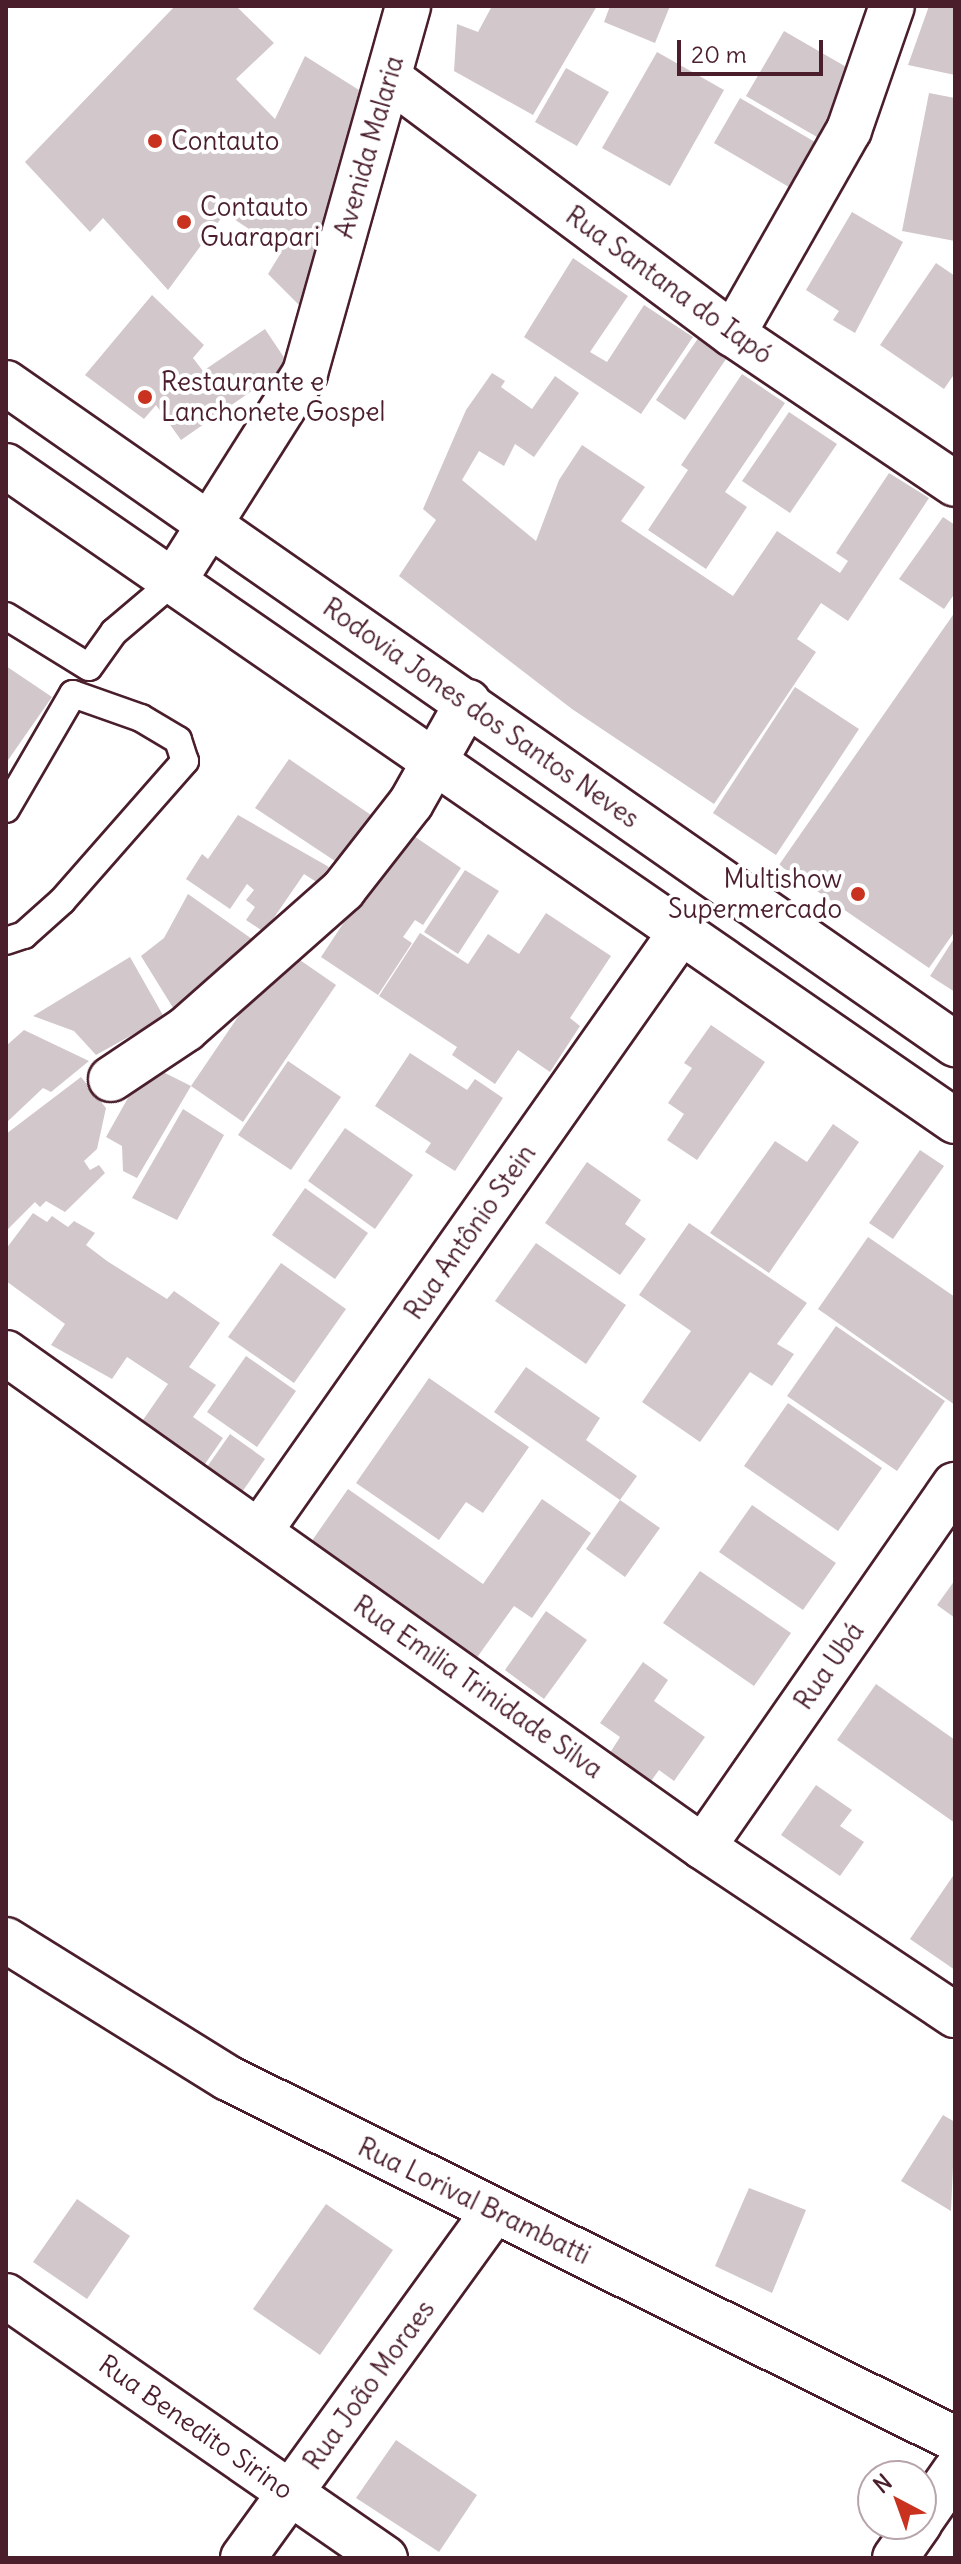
<!DOCTYPE html>
<meta charset="utf-8">
<style>
body{margin:0}
#map{position:relative;width:961px;height:2564px;overflow:hidden;background:#fff;font-family:Delius,sans-serif}
div>[style]{position:absolute}
[style*='--x']{left:calc(var(--x)*1px);top:calc(var(--y)*1px);width:calc(var(--w)*1px);rotate:calc(var(--a)*1deg)}
.building>*{inset:0;background:#d2c7cb}
.roads{filter:drop-shadow(2px 0 #4a1f2b) drop-shadow(-2px 0 #4a1f2b) drop-shadow(0 2px #4a1f2b) drop-shadow(0 -2px #4a1f2b)}
.service>*{height:26px;margin:-13px;padding:0 13px;transform-origin:13px;border-radius:13px;background:#fff}
.minor>*{height:44px;margin:-22px;padding:0 22px;transform-origin:22px;border-radius:22px;background:#fff}
.primary>*{height:44px;margin:-22px;padding:0 22px;transform-origin:22px;border-radius:22px;background:#fff}
.dots>*{width:22px;height:22px;translate:-50% -50%;box-sizing:border-box;border:4px solid #fff;border-radius:50%}
span{translate:-50% -50%;white-space:nowrap;text-align:center;line-height:1.15;-webkit-text-stroke:8px #fff;paint-order:stroke}
.poi-label{font-size:26px;color:#4a1f2b}
.left{translate:0 -50%;text-align:left}
.right{translate:-100% -50%;text-align:right}
.street-label{font-size:26px;color:#4a1f2b}
.frame{position:absolute;inset:0;border:8px solid #4a1f2b;pointer-events:none}
.north{position:absolute;left:857px;top:2460px;width:80px;height:80px;box-sizing:border-box;background:#fff;border:2px solid #b7a5aa;border-radius:50%;rotate:319deg;font-size:22px;font-weight:700;line-height:32px;text-align:center;color:#4a1f2b}
.north::after{content:'';display:block;margin:auto;width:28px;height:36px;background:#c8321e;clip-path:polygon(50% 0,100% 100%,50% 72%,0 100%)}
.scale{position:absolute;left:677px;top:40px;width:146px;height:36px;box-sizing:border-box;border:4px solid #4a1f2b;border-top:0;padding-left:10px;font-size:24px;line-height:28px;white-space:nowrap;color:#4a1f2b;-webkit-text-stroke:6px #fff;paint-order:stroke}
</style>
<div id="map">
<div class="building">
<div style="clip-path:polygon(175px 6px,236px 6px,274px 43px,236px 79px,275px 119px,305px 56px,359px 90px,312px 269px,311px 317px,268px 274px,282px 251px,225px 213px,168px 290px,103px 218px,90px 232px,25px 162px)"></div>
<div style="clip-path:polygon(492px 6px,597px 6px,533px 115px,454px 71px,457px 24px,478px 32px)"></div>
<div style="clip-path:polygon(610px 6px,670px 6px,655px 43px,604px 22px)"></div>
<div style="clip-path:polygon(929px 6px,955px 6px,955px 75px,908px 65px)"></div>
<div style="clip-path:polygon(784px 31px,855px 72px,817px 137px,746px 96px)"></div>
<div style="clip-path:polygon(657px 52px,724px 90px,670px 186px,602px 148px)"></div>
<div style="clip-path:polygon(566px 68px,609px 92px,577px 146px,535px 122px)"></div>
<div style="clip-path:polygon(929px 93px,955px 98px,955px 241px,902px 231px)"></div>
<div style="clip-path:polygon(740px 98px,832px 152px,806px 197px,714px 143px)"></div>
<div style="clip-path:polygon(852px 212px,903px 242px,855px 333px,833px 320px,839px 311px,806px 290px)"></div>
<div style="clip-path:polygon(573px 258px,628px 296px,590px 352px,607px 362px,644px 305px,693px 337px,641px 414px,524px 337px)"></div>
<div style="clip-path:polygon(936px 263px,955px 276px,955px 373px,944px 389px,880px 345px)"></div>
<div style="clip-path:polygon(152px 295px,204px 345px,193px 358px,203px 371px,265px 329px,289px 365px,181px 440px,156px 405px,144px 419px,85px 375px)"></div>
<div style="clip-path:polygon(703px 331px,732px 350px,685px 420px,656px 400px)"></div>
<div style="clip-path:polygon(492px 373px,505px 381px,501px 387px,532px 409px,555px 376px,579px 393px,534px 457px,515px 444px,504px 466px,479px 451px,462px 480px,536px 541px,559px 480px,582px 445px,645px 487px,621px 521px,733px 596px,777px 531px,840px 573px,848px 561px,836px 553px,889px 473px,929px 498px,848px 621px,821px 603px,797px 639px,816px 652px,714px 804px,572px 709px,399px 576px,436px 520px,423px 509px,466px 410px)"></div>
<div style="clip-path:polygon(742px 374px,785px 403px,725px 492px,747px 507px,706px 569px,648px 530px,688px 470px,681px 465px)"></div>
<div style="clip-path:polygon(789px 412px,837px 444px,790px 513px,742px 481px)"></div>
<div style="clip-path:polygon(943px 517px,955px 525px,955px 593px,944px 609px,899px 579px)"></div>
<div style="clip-path:polygon(955px 612px,955px 931px,929px 968px,779px 865px)"></div>
<div style="clip-path:polygon(6px 666px,52px 697px,6px 763px)"></div>
<div style="clip-path:polygon(795px 687px,859px 729px,776px 855px,713px 813px)"></div>
<div style="clip-path:polygon(289px 759px,371px 815px,338px 863px,255px 808px)"></div>
<div style="clip-path:polygon(238px 815px,329px 867px,318px 883px,304px 874px,264px 932px,246px 920px,255px 907px,246px 900px,254px 890px,247px 884px,230px 909px,186px 879px,202px 854px,208px 859px)"></div>
<div style="clip-path:polygon(405px 830px,461px 868px,423px 925px,415px 920px,403px 937px,412px 943px,378px 995px,321px 957px)"></div>
<div style="clip-path:polygon(465px 870px,499px 891px,458px 954px,424px 932px)"></div>
<div style="clip-path:polygon(188px 894px,252px 939px,202px 993px,175px 1011px,141px 956px,164px 938px)"></div>
<div style="clip-path:polygon(546px 913px,611px 956px,570px 1018px,580px 1026px,550px 1072px,518px 1050px,495px 1084px,452px 1055px,457px 1047px,379px 996px,420px 933px,468px 964px,488px 934px,519px 954px)"></div>
<div style="clip-path:polygon(955px 937px,955px 992px,930px 976px)"></div>
<div style="clip-path:polygon(284px 949px,336px 985px,243px 1122px,191px 1086px)"></div>
<div style="clip-path:polygon(130px 957px,164px 1017px,96px 1055px,74px 1031px,33px 1016px)"></div>
<div style="clip-path:polygon(711px 1025px,765px 1062px,697px 1160px,667px 1140px,684px 1114px,668px 1103px,692px 1068px,684px 1063px)"></div>
<div style="clip-path:polygon(24px 1030px,89px 1061px,51px 1092px,43px 1088px,6px 1123px,6px 1046px)"></div>
<div style="clip-path:polygon(410px 1053px,467px 1090px,475px 1079px,503px 1098px,455px 1171px,425px 1152px,431px 1143px,375px 1106px)"></div>
<div style="clip-path:polygon(288px 1061px,341px 1097px,291px 1170px,238px 1135px)"></div>
<div style="clip-path:polygon(147px 1064px,191px 1086px,137px 1178px,123px 1171px,122px 1146px,106px 1137px)"></div>
<div style="clip-path:polygon(81px 1077px,106px 1108px,97px 1149px,84px 1161px,90px 1170px,99px 1165px,105px 1173px,65px 1212px,46px 1201px,40px 1207px,35px 1202px,6px 1231px,6px 1134px)"></div>
<div style="clip-path:polygon(183px 1109px,224px 1135px,177px 1220px,132px 1198px)"></div>
<div style="clip-path:polygon(833px 1124px,859px 1142px,769px 1273px,710px 1233px,775px 1141px,807px 1162px)"></div>
<div style="clip-path:polygon(345px 1128px,413px 1175px,375px 1229px,308px 1181px)"></div>
<div style="clip-path:polygon(920px 1150px,944px 1166px,893px 1239px,869px 1223px)"></div>
<div style="clip-path:polygon(587px 1162px,641px 1200px,625px 1224px,646px 1239px,620px 1275px,545px 1223px)"></div>
<div style="clip-path:polygon(305px 1188px,368px 1233px,335px 1279px,272px 1235px)"></div>
<div style="clip-path:polygon(33px 1213px,47px 1222px,52px 1216px,68px 1227px,74px 1221px,95px 1233px,86px 1245px,107px 1261px,167px 1299px,174px 1291px,220px 1323px,189px 1367px,216px 1385px,193px 1417px,223px 1438px,198px 1474px,136px 1430px,168px 1384px,127px 1357px,112px 1379px,51px 1345px,65px 1324px,6px 1281px,6px 1249px)"></div>
<div style="clip-path:polygon(689px 1223px,807px 1303px,777px 1344px,794px 1354px,772px 1386px,750px 1372px,700px 1442px,642px 1402px,691px 1331px,639px 1295px)"></div>
<div style="clip-path:polygon(868px 1237px,955px 1297px,955px 1405px,818px 1309px)"></div>
<div style="clip-path:polygon(536px 1243px,626px 1305px,586px 1364px,495px 1301px)"></div>
<div style="clip-path:polygon(281px 1263px,346px 1309px,294px 1383px,228px 1337px)"></div>
<div style="clip-path:polygon(836px 1326px,945px 1401px,897px 1471px,787px 1396px)"></div>
<div style="clip-path:polygon(246px 1356px,296px 1391px,257px 1447px,207px 1412px)"></div>
<div style="clip-path:polygon(526px 1367px,600px 1418px,586px 1440px,637px 1476px,620px 1500px,494px 1412px)"></div>
<div style="clip-path:polygon(429px 1378px,529px 1447px,483px 1513px,466px 1502px,439px 1540px,356px 1483px)"></div>
<div style="clip-path:polygon(788px 1403px,882px 1468px,838px 1531px,744px 1466px)"></div>
<div style="clip-path:polygon(230px 1434px,265px 1459px,235px 1502px,200px 1477px)"></div>
<div style="clip-path:polygon(348px 1489px,483px 1584px,542px 1499px,591px 1533px,532px 1618px,514px 1606px,468px 1670px,302px 1555px)"></div>
<div style="clip-path:polygon(620px 1500px,660px 1528px,625px 1577px,586px 1549px)"></div>
<div style="clip-path:polygon(752px 1505px,836px 1563px,803px 1610px,719px 1552px)"></div>
<div style="clip-path:polygon(700px 1571px,791px 1633px,754px 1686px,663px 1623px)"></div>
<div style="clip-path:polygon(955px 1580px,955px 1618px,937px 1605px)"></div>
<div style="clip-path:polygon(546px 1611px,587px 1640px,544px 1699px,505px 1670px)"></div>
<div style="clip-path:polygon(643px 1662px,668px 1680px,654px 1701px,705px 1737px,674px 1781px,659px 1770px,649px 1784px,608px 1756px,620px 1737px,600px 1723px)"></div>
<div style="clip-path:polygon(876px 1684px,955px 1740px,955px 1823px,837px 1740px)"></div>
<div style="clip-path:polygon(816px 1785px,852px 1810px,840px 1826px,864px 1842px,840px 1876px,781px 1835px)"></div>
<div style="clip-path:polygon(955px 1873px,955px 1970px,910px 1939px)"></div>
<div style="clip-path:polygon(943px 2115px,955px 2122px,951px 2211px,901px 2181px)"></div>
<div style="clip-path:polygon(749px 2188px,806px 2210px,772px 2293px,715px 2266px)"></div>
<div style="clip-path:polygon(77px 2199px,130px 2236px,87px 2299px,33px 2262px)"></div>
<div style="clip-path:polygon(326px 2204px,393px 2250px,320px 2355px,253px 2309px)"></div>
<div style="clip-path:polygon(396px 2440px,477px 2495px,439px 2552px,356px 2498px)"></div>
</div>
<div class="roads">
<div class="service">
<div style="--x:6;--y:616;--w:97;--a:31.6"></div>
<div style="--x:89;--y:667;--w:43;--a:-54.5"></div>
<div style="--x:114;--y:632;--w:77;--a:-40.3"></div>
<div style="--x:6;--y:809;--w:133;--a:-59.8"></div>
<div style="--x:73;--y:694;--w:72;--a:19.4"></div>
<div style="--x:141;--y:718;--w:43;--a:30.7"></div>
<div style="--x:178;--y:740;--w:22;--a:72"></div>
<div style="--x:185;--y:761;--w:186;--a:131.3"></div>
<div style="--x:62;--y:901;--w:51;--a:138.2"></div>
<div style="--x:24;--y:935;--w:19;--a:162"></div>
</div>
<div class="minor">
<div style="--x:389;--y:78;--w:429;--a:36.7"></div>
<div style="--x:733;--y:334;--w:268;--a:34"></div>
<div style="--x:733;--y:334;--w:235;--a:-60.4"></div>
<div style="--x:849;--y:130;--w:131;--a:-70.9"></div>
<div style="--x:173;--y:582;--w:247;--a:-57.7"></div>
<div style="--x:305;--y:373;--w:381;--a:-74.3"></div>
<div style="--x:111;--y:1079;--w:90;--a:-33.7"></div>
<div style="--x:186;--y:1029;--w:210;--a:-41.5"></div>
<div style="--x:343;--y:890;--w:110;--a:-52"></div>
<div style="--x:411;--y:803;--w:116;--a:-60.6"></div>
<div style="--x:6;--y:1353;--w:854;--a:35.33"></div>
<div style="--x:703;--y:1847;--w:303;--a:33.7"></div>
<div style="--x:259;--y:1532;--w:734;--a:-54.88"></div>
<div style="--x:703;--y:1847;--w:441;--a:-55.2"></div>
<div style="--x:6;--y:1940;--w:261;--a:31.9"></div>
<div style="--x:228;--y:2078;--w:812;--a:26.41"></div>
<div style="--x:6;--y:2296;--w:461;--a:34.7"></div>
<div style="--x:921;--y:2520;--w:60;--a:-55.2"></div>
<div style="--x:243;--y:2558;--w:428;--a:-54.1"></div>
<div style="--x:895;--y:2558;--w:42;--a:-54.8"></div>
</div>
<div class="primary">
<div style="--x:6;--y:383;--w:1157;--a:34.86"></div>
<div style="--x:6;--y:466;--w:1153;--a:34.61"></div>
</div>
</div>
<div class="dots">
<div style="left:155px;top:141px;background:#c8321e"></div>
<div style="left:184px;top:222px;background:#c8321e"></div>
<div style="left:145px;top:397px;background:#c8321e"></div>
<div style="left:858px;top:894px;background:#c8321e"></div>
</div>
<div class="poi-label">
<span class="left" style="left:171px;top:141px">Contauto</span>
<span class="left" style="left:200px;top:222px">Contauto<br>Guarapari</span>
<span class="left" style="left:161px;top:397px">Restaurante e<br>Lanchonete Gospel</span>
<span class="right" style="left:842px;top:894px">Multishow<br>Supermercado</span>
</div>
<div class="street-label">
<span style="left:369px;top:147px;rotate:-74deg">Avenida Malaria</span>
<span style="left:669px;top:285px;rotate:36deg">Rua Santana do Iapó</span>
<span style="left:481px;top:713px;rotate:35deg">Rodovia Jones dos Santos Neves</span>
<span style="left:470px;top:1232px;rotate:-55deg">Rua Antônio Stein</span>
<span style="left:829px;top:1666px;rotate:-55deg">Rua Ubá</span>
<span style="left:478px;top:1687px;rotate:35deg">Rua Emilia Trinidade Silva</span>
<span style="left:474px;top:2201px;rotate:26deg">Rua Lorival Brambatti</span>
<span style="left:369px;top:2385px;rotate:-54deg">Rua João Moraes</span>
<span style="left:196px;top:2427px;rotate:35deg">Rua Benedito Sirino</span>
</div>
<div class="frame"></div>
<div class="north">N</div>
<div class="scale">20 m</div>
</div>
